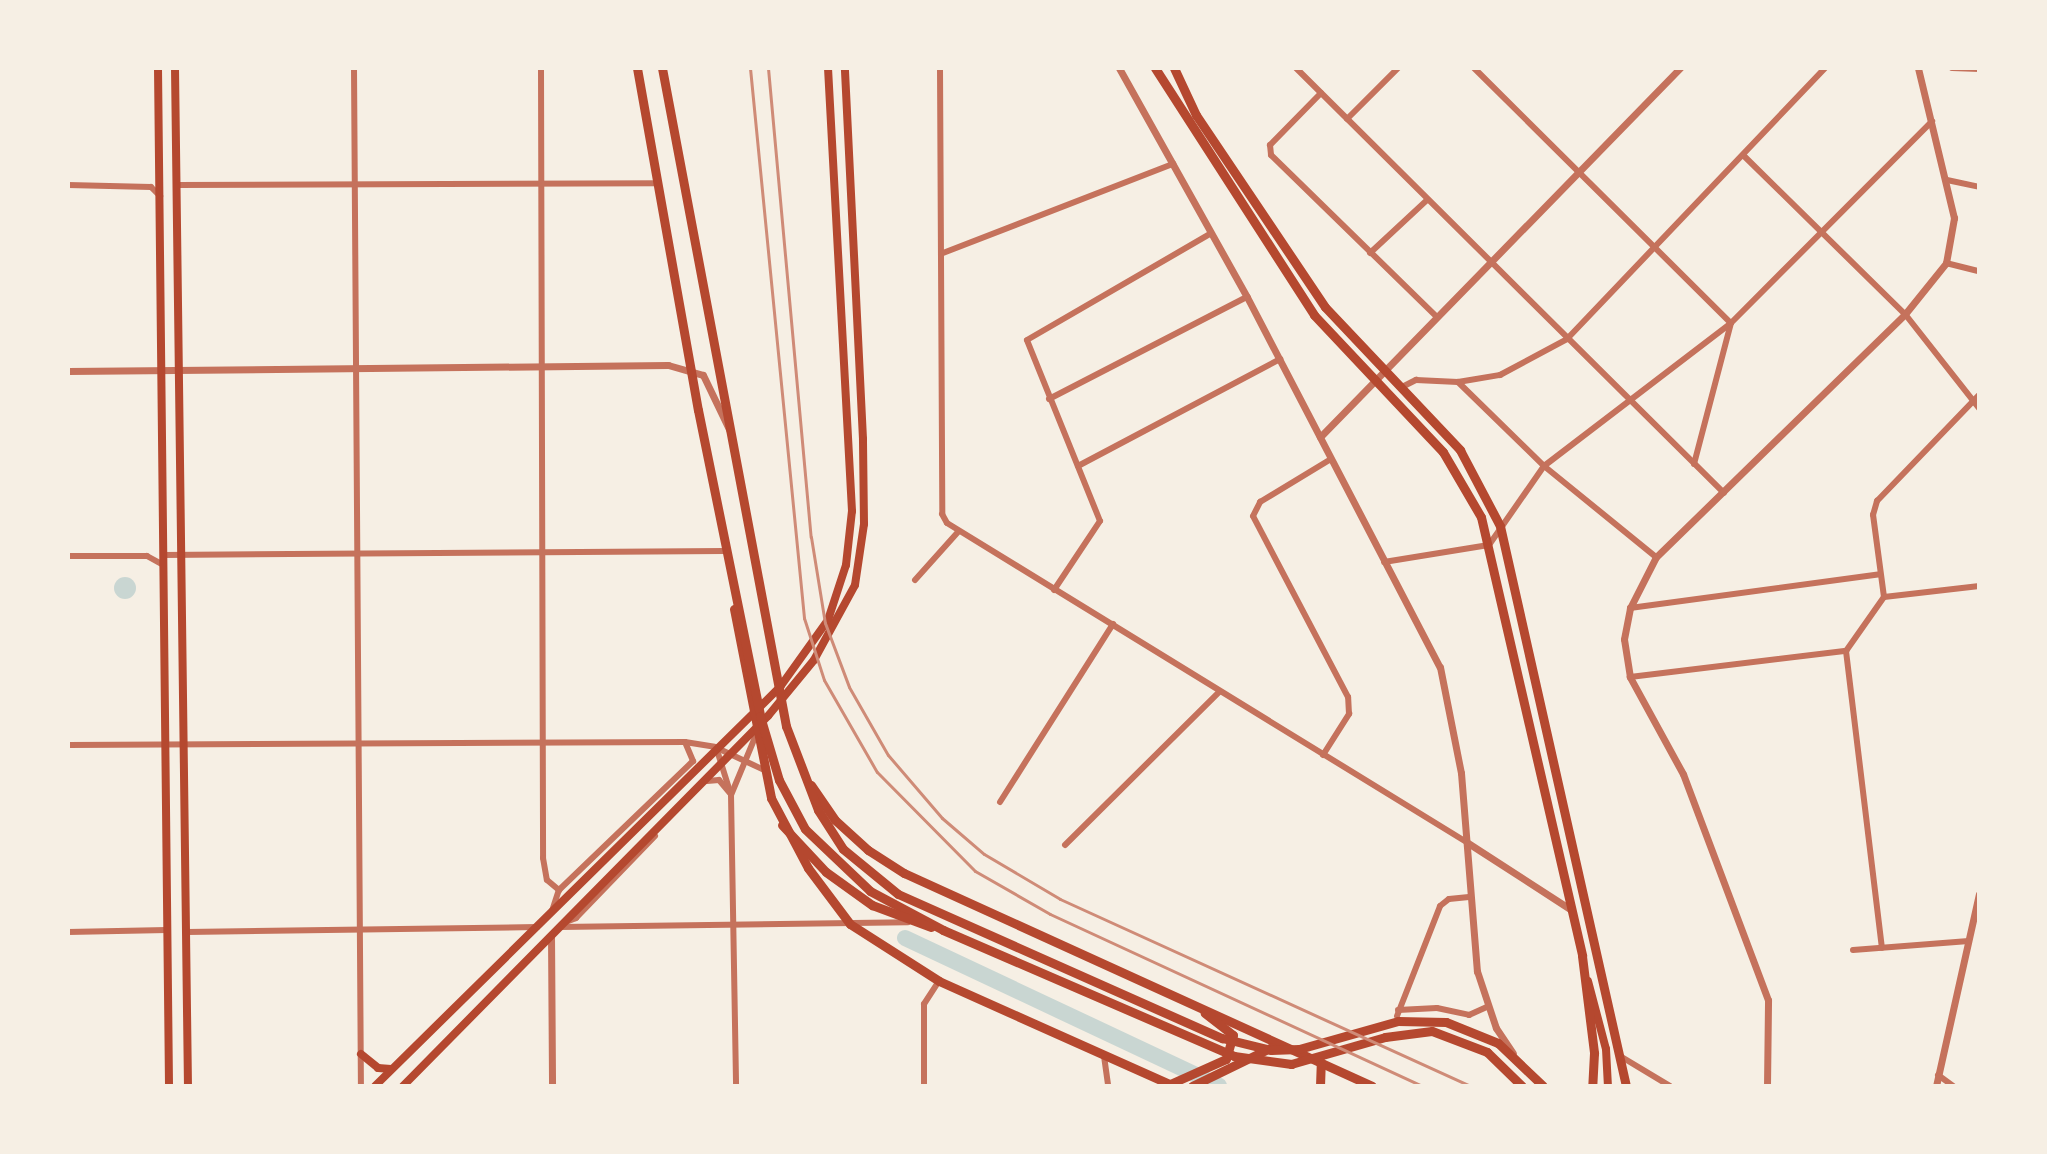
<!DOCTYPE html>
<style>
body{margin:0}
#map{position:relative;width:2047px;height:1154px;overflow:hidden;background:#f6efe4;font-family:"Varela Round",sans-serif}
div>[style]{position:absolute}
[style*='--x']{left:calc(var(--x)*1px);top:calc(var(--y)*1px);width:calc(var(--w)*1px);rotate:calc(var(--a)*1deg)}
.water>*{inset:0;background:#c9d6d2}
.round{border-radius:50%}
.river>*{height:16px;margin:-8px;padding:0 8px;transform-origin:8px;border-radius:8px;background:#c9d6d2}
.minor>*{height:6px;margin:-3px;padding:0 3px;transform-origin:3px;border-radius:3px;background:#c5725c}
.tertiary>*{height:7px;margin:-3.5px;padding:0 3.5px;transform-origin:3.5px;border-radius:3.5px;background:#c5725c}
.secondary>*{height:8px;margin:-4px;padding:0 4px;transform-origin:4px;border-radius:4px;background:#b5482f}
.primary>*{height:9px;margin:-4.5px;padding:0 4.5px;transform-origin:4.5px;border-radius:4.5px;background:#b5482f}
.trunk>*{height:9px;margin:-4.5px;padding:0 4.5px;transform-origin:4.5px;border-radius:4.5px;background:#b5482f}
.rail>*{height:3px;margin:-1.5px;padding:0 1.5px;transform-origin:1.5px;border-radius:1.5px;background:#cf8b77}
span{translate:-50% -50%;white-space:nowrap;text-align:center;line-height:1.15;-webkit-text-stroke:7px #f6efe4;paint-order:stroke}
.frame{position:absolute;inset:0;border:70px solid #f6efe4;pointer-events:none}
</style>
<div id="map">
<div class="water">
<div class="round" style="left:114px;top:577px;width:22px;height:22px"></div>
</div>
<div class="river">
<div style="--x:905;--y:938;--w:347;--a:25.2"></div>
</div>
<div class="minor">
<div style="--x:354;--y:68;--w:1018;--a:89.61"></div>
<div style="--x:541;--y:68;--w:790;--a:89.85"></div>
<div style="--x:543;--y:858;--w:22;--a:80"></div>
<div style="--x:547;--y:880;--w:16;--a:40"></div>
<div style="--x:940;--y:68;--w:446;--a:89.7"></div>
<div style="--x:942;--y:514;--w:10;--a:61"></div>
<div style="--x:947;--y:523;--w:611;--a:31.56"></div>
<div style="--x:1296;--y:68;--w:603;--a:44.8"></div>
<div style="--x:1474;--y:68;--w:362;--a:44.8"></div>
<div style="--x:1952;--y:68;--w:27;--a:2"></div>
<div style="--x:1321;--y:93;--w:73;--a:134.4"></div>
<div style="--x:1270;--y:145;--w:10;--a:84"></div>
<div style="--x:1271;--y:155;--w:232;--a:44.3"></div>
<div style="--x:1347;--y:119;--w:72;--a:-45"></div>
<div style="--x:1743;--y:155;--w:227;--a:44.5"></div>
<div style="--x:1905;--y:314;--w:120;--a:51.8"></div>
<div style="--x:1947;--y:180;--w:33;--a:12"></div>
<div style="--x:68;--y:185;--w:83;--a:1.4"></div>
<div style="--x:151;--y:187;--w:13;--a:45"></div>
<div style="--x:177;--y:185;--w:482;--a:-0.2"></div>
<div style="--x:943;--y:253;--w:247;--a:-21.2"></div>
<div style="--x:1370;--y:253;--w:78;--a:-42.9"></div>
<div style="--x:1946;--y:263;--w:34;--a:14"></div>
<div style="--x:1458;--y:382;--w:120;--a:44.3"></div>
<div style="--x:1544;--y:466;--w:144;--a:39.1"></div>
<div style="--x:1402;--y:387;--w:16;--a:-27"></div>
<div style="--x:1416;--y:380;--w:42;--a:2.7"></div>
<div style="--x:1458;--y:382;--w:43;--a:-9.5"></div>
<div style="--x:1500;--y:375;--w:76;--a:-28.2"></div>
<div style="--x:1567;--y:339;--w:374;--a:-46.4"></div>
<div style="--x:1049;--y:399;--w:223;--a:-27.3"></div>
<div style="--x:1694;--y:464;--w:146;--a:-75.3"></div>
<div style="--x:1078;--y:466;--w:229;--a:-27.9"></div>
<div style="--x:163;--y:555;--w:561;--a:-0.41"></div>
<div style="--x:68;--y:556;--w:79;--a:0"></div>
<div style="--x:147;--y:556;--w:18;--a:29"></div>
<div style="--x:1384;--y:562;--w:106;--a:-9.2"></div>
<div style="--x:1489;--y:545;--w:96;--a:-55.2"></div>
<div style="--x:1544;--y:466;--w:235;--a:-37.4"></div>
<div style="--x:1731;--y:323;--w:285;--a:-45.1"></div>
<div style="--x:915;--y:580;--w:64;--a:-48.1"></div>
<div style="--x:1054;--y:590;--w:83;--a:-56.3"></div>
<div style="--x:1100;--y:521;--w:195;--a:-112"></div>
<div style="--x:1027;--y:340;--w:211;--a:-30.1"></div>
<div style="--x:1884;--y:597;--w:83;--a:-97.6"></div>
<div style="--x:1873;--y:515;--w:15;--a:-74"></div>
<div style="--x:1877;--y:501;--w:147;--a:-46.1"></div>
<div style="--x:1630;--y:608;--w:252;--a:-7.7"></div>
<div style="--x:1846;--y:651;--w:299;--a:83.1"></div>
<div style="--x:1630;--y:677;--w:218;--a:-6.9"></div>
<div style="--x:1846;--y:651;--w:66;--a:-54.9"></div>
<div style="--x:1884;--y:597;--w:96;--a:-6.6"></div>
<div style="--x:685;--y:742;--w:21;--a:67"></div>
<div style="--x:68;--y:745;--w:617;--a:-0.28"></div>
<div style="--x:685;--y:742;--w:30;--a:9"></div>
<div style="--x:715;--y:747;--w:54;--a:25.1"></div>
<div style="--x:717;--y:750;--w:47;--a:72.7"></div>
<div style="--x:731;--y:795;--w:291;--a:89"></div>
<div style="--x:1323;--y:755;--w:49;--a:-57.6"></div>
<div style="--x:1349;--y:714;--w:17;--a:-93"></div>
<div style="--x:1348;--y:697;--w:204;--a:-117.7"></div>
<div style="--x:1253;--y:516;--w:16;--a:-63"></div>
<div style="--x:1260;--y:502;--w:83;--a:-31.2"></div>
<div style="--x:707;--y:781;--w:12;--a:-5"></div>
<div style="--x:719;--y:780;--w:16;--a:50"></div>
<div style="--x:731;--y:795;--w:65;--a:-67.4"></div>
<div style="--x:1000;--y:802;--w:211;--a:-57.6"></div>
<div style="--x:1065;--y:845;--w:217;--a:-44.8"></div>
<div style="--x:552;--y:911;--w:22;--a:-72"></div>
<div style="--x:559;--y:890;--w:186;--a:-43.9"></div>
<div style="--x:566;--y:922;--w:11;--a:-22"></div>
<div style="--x:576;--y:918;--w:114;--a:-46.1"></div>
<div style="--x:560;--y:927;--w:348;--a:-0.8"></div>
<div style="--x:68;--y:932;--w:99;--a:-1.2"></div>
<div style="--x:187;--y:932;--w:350;--a:-0.8"></div>
<div style="--x:1853;--y:950;--w:116;--a:-4.4"></div>
<div style="--x:1398;--y:1010;--w:39;--a:-3"></div>
<div style="--x:1437;--y:1008;--w:33;--a:12"></div>
<div style="--x:1469;--y:1015;--w:20;--a:-24"></div>
<div style="--x:1397;--y:1016;--w:118;--a:-68.6"></div>
<div style="--x:1440;--y:906;--w:11;--a:-38"></div>
<div style="--x:1449;--y:899;--w:20;--a:-6"></div>
<div style="--x:1104;--y:1056;--w:30;--a:82"></div>
<div style="--x:1620;--y:1056;--w:58;--a:31"></div>
<div style="--x:1938;--y:1075;--w:19;--a:36"></div>
<div style="--x:924;--y:1086;--w:82;--a:-90"></div>
<div style="--x:924;--y:1004;--w:27;--a:-57"></div>
</div>
<div class="tertiary">
<div style="--x:1119;--y:68;--w:262;--a:60.8"></div>
<div style="--x:1247;--y:297;--w:417;--a:62.5"></div>
<div style="--x:1440;--y:667;--w:108;--a:78.8"></div>
<div style="--x:1461;--y:773;--w:199;--a:85.4"></div>
<div style="--x:1477;--y:971;--w:60;--a:71.6"></div>
<div style="--x:1496;--y:1028;--w:30;--a:56"></div>
<div style="--x:68;--y:371;--w:600;--a:-0.57"></div>
<div style="--x:668;--y:365;--w:36;--a:16"></div>
<div style="--x:703;--y:375;--w:62;--a:64.3"></div>
<div style="--x:1320;--y:437;--w:516;--a:-45.71"></div>
<div style="--x:1468;--y:843;--w:121;--a:32.9"></div>
<div style="--x:551;--y:935;--w:151;--a:89.6"></div>
<div style="--x:1767;--y:1086;--w:86;--a:-89.3"></div>
<div style="--x:1768;--y:1000;--w:241;--a:-110.6"></div>
<div style="--x:1683;--y:774;--w:111;--a:-118.7"></div>
<div style="--x:1630;--y:677;--w:38;--a:-99"></div>
<div style="--x:1624;--y:639;--w:32;--a:-79"></div>
<div style="--x:1630;--y:608;--w:57;--a:-63"></div>
<div style="--x:1656;--y:557;--w:348;--a:-44.3"></div>
<div style="--x:1905;--y:314;--w:65;--a:-51.2"></div>
<div style="--x:1946;--y:263;--w:46;--a:-79.9"></div>
<div style="--x:1954;--y:218;--w:154;--a:-103.5"></div>
<div style="--x:1936;--y:1086;--w:197;--a:-77.4"></div>
</div>
<div class="secondary">
<div style="--x:158;--y:68;--w:1018;--a:89.38"></div>
<div style="--x:175;--y:68;--w:1018;--a:89.27"></div>
<div style="--x:1588;--y:981;--w:70;--a:75.2"></div>
<div style="--x:1606;--y:1049;--w:37;--a:87"></div>
<div style="--x:361;--y:1054;--w:22;--a:39"></div>
<div style="--x:378;--y:1068;--w:13;--a:4"></div>
<div style="--x:375;--y:1086;--w:569;--a:-44.57"></div>
<div style="--x:780;--y:687;--w:82;--a:-54.4"></div>
<div style="--x:828;--y:620;--w:58;--a:-71.9"></div>
<div style="--x:846;--y:565;--w:54;--a:-83.7"></div>
<div style="--x:852;--y:511;--w:444;--a:-93.1"></div>
<div style="--x:403;--y:1086;--w:520;--a:-45.39"></div>
<div style="--x:768;--y:716;--w:72;--a:-50.6"></div>
<div style="--x:814;--y:660;--w:85;--a:-61.3"></div>
<div style="--x:855;--y:585;--w:62;--a:-81.6"></div>
<div style="--x:864;--y:524;--w:85;--a:-90.7"></div>
<div style="--x:863;--y:439;--w:371;--a:-92.8"></div>
</div>
<div class="primary">
<div style="--x:1155;--y:68;--w:294;--a:57.2"></div>
<div style="--x:1314;--y:315;--w:188;--a:46.7"></div>
<div style="--x:1443;--y:452;--w:75;--a:59.7"></div>
<div style="--x:1481;--y:517;--w:450;--a:77"></div>
<div style="--x:1582;--y:956;--w:98;--a:82.9"></div>
<div style="--x:1594;--y:1053;--w:33;--a:93"></div>
<div style="--x:1174;--y:68;--w:52;--a:64.9"></div>
<div style="--x:1196;--y:115;--w:231;--a:56.1"></div>
<div style="--x:1325;--y:307;--w:197;--a:46.6"></div>
<div style="--x:1460;--y:450;--w:86;--a:62.2"></div>
<div style="--x:1500;--y:526;--w:574;--a:77.32"></div>
<div style="--x:734;--y:609;--w:193;--a:78.9"></div>
<div style="--x:771;--y:798;--w:79;--a:62.1"></div>
<div style="--x:808;--y:868;--w:70;--a:53.1"></div>
<div style="--x:850;--y:924;--w:106;--a:32.6"></div>
<div style="--x:939;--y:981;--w:257;--a:24.1"></div>
<div style="--x:811;--y:785;--w:42;--a:55.6"></div>
<div style="--x:835;--y:820;--w:45;--a:42.3"></div>
<div style="--x:868;--y:850;--w:43;--a:32.6"></div>
<div style="--x:904;--y:873;--w:514;--a:24.47"></div>
<div style="--x:1170;--y:1084;--w:61;--a:-24.1"></div>
<div style="--x:1226;--y:1059;--w:25;--a:-74"></div>
<div style="--x:1233;--y:1035;--w:36;--a:-142"></div>
<div style="--x:1192;--y:1086;--w:89;--a:-26"></div>
<div style="--x:1320;--y:1086;--w:24;--a:-88"></div>
</div>
<div class="trunk">
<div style="--x:637;--y:68;--w:347;--a:79.9"></div>
<div style="--x:698;--y:410;--w:312;--a:78.5"></div>
<div style="--x:760;--y:716;--w:67;--a:73.5"></div>
<div style="--x:779;--y:780;--w:55;--a:62"></div>
<div style="--x:805;--y:829;--w:90;--a:43.6"></div>
<div style="--x:870;--y:891;--w:83;--a:28.1"></div>
<div style="--x:943;--y:930;--w:317;--a:23.4"></div>
<div style="--x:1234;--y:1056;--w:58;--a:8"></div>
<div style="--x:1291;--y:1064;--w:98;--a:-16"></div>
<div style="--x:1385;--y:1037;--w:47;--a:-7.3"></div>
<div style="--x:1432;--y:1031;--w:59;--a:20.9"></div>
<div style="--x:1487;--y:1052;--w:49;--a:44.2"></div>
<div style="--x:662;--y:68;--w:670;--a:79.33"></div>
<div style="--x:786;--y:726;--w:90;--a:69.1"></div>
<div style="--x:818;--y:810;--w:46;--a:57.3"></div>
<div style="--x:843;--y:849;--w:71;--a:39.3"></div>
<div style="--x:898;--y:894;--w:355;--a:24"></div>
<div style="--x:1222;--y:1038;--w:50;--a:13.8"></div>
<div style="--x:1271;--y:1050;--w:28;--a:-2"></div>
<div style="--x:1299;--y:1049;--w:103;--a:-15.8"></div>
<div style="--x:1398;--y:1021;--w:48;--a:1.2"></div>
<div style="--x:1446;--y:1022;--w:56;--a:22"></div>
<div style="--x:1498;--y:1043;--w:62;--a:43.7"></div>
<div style="--x:782;--y:825;--w:64;--a:46.9"></div>
<div style="--x:826;--y:872;--w:57;--a:35.7"></div>
<div style="--x:872;--y:905;--w:63;--a:20.4"></div>
</div>
<div class="rail">
<div style="--x:750;--y:68;--w:553;--a:84.39"></div>
<div style="--x:804;--y:618;--w:65;--a:72.1"></div>
<div style="--x:824;--y:680;--w:106;--a:60.1"></div>
<div style="--x:877;--y:772;--w:139;--a:45.3"></div>
<div style="--x:975;--y:871;--w:86;--a:29.8"></div>
<div style="--x:1050;--y:914;--w:411;--a:24.8"></div>
<div style="--x:768;--y:68;--w:471;--a:84.8"></div>
<div style="--x:811;--y:537;--w:87;--a:80.8"></div>
<div style="--x:825;--y:623;--w:68;--a:69.4"></div>
<div style="--x:849;--y:687;--w:78;--a:60.2"></div>
<div style="--x:888;--y:755;--w:83;--a:49.4"></div>
<div style="--x:942;--y:818;--w:55;--a:40.6"></div>
<div style="--x:984;--y:854;--w:88;--a:30.6"></div>
<div style="--x:1060;--y:899;--w:452;--a:24.5"></div>
</div>
<div class="frame"></div>
</div>
